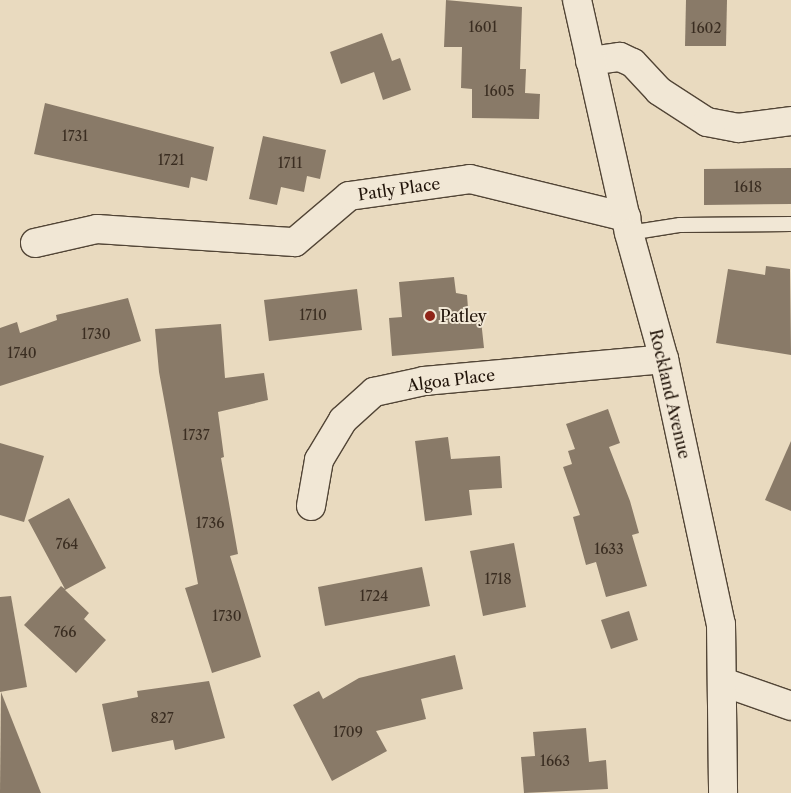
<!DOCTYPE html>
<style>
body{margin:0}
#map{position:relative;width:791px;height:793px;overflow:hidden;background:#e9dabf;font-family:"Libre Caslon Text",serif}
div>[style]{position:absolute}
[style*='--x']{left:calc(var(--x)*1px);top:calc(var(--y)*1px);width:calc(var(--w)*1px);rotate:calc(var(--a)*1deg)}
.building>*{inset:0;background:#897a68}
.roads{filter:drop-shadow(1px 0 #524536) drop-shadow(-1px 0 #524536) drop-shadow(0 1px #524536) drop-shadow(0 -1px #524536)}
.service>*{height:14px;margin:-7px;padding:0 7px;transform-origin:7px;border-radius:7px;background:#f1e7d5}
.minor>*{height:28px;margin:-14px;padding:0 14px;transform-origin:14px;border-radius:14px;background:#f1e7d5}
.tertiary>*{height:28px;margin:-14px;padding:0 14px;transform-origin:14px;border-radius:14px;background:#f1e7d5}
.dots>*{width:14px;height:14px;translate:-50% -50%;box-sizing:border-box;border:2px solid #f1e7d5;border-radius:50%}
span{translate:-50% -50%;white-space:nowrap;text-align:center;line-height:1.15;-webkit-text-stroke:4px #f1e7d5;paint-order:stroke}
.number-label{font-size:14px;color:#3a2d21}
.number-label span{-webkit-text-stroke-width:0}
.street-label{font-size:16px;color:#201309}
.poi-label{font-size:16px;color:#201309}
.left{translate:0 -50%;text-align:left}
</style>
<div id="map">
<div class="building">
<div style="clip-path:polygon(446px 0,522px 7px,520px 69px,526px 69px,525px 93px,540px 94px,539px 119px,472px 118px,472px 89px,461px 88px,462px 47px,444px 47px)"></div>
<div style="clip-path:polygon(686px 0,727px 0,726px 46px,685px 46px)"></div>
<div style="clip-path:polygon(382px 33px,392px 61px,400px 58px,411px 90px,383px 100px,374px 72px,341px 84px,330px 52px)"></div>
<div style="clip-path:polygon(45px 103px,214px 147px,207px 181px,191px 177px,189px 188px,34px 154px)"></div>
<div style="clip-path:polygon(263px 136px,326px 150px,320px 179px,307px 176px,304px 192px,281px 187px,277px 205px,249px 199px)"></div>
<div style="clip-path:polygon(791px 168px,791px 204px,704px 205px,704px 169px)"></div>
<div style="clip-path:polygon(766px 266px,790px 269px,791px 355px,716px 343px,728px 269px,765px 275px)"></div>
<div style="clip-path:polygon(454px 277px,456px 293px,467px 295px,469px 321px,481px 320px,484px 348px,392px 356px,389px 318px,402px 317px,399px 282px)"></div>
<div style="clip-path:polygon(357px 289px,362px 330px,269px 341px,264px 300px)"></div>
<div style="clip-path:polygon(128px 298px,141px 341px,0 386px,0 328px,17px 322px,20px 333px,57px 320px,56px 315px)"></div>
<div style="clip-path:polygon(221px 324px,225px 378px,264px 373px,268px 400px,218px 412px,224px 457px,221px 458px,238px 554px,230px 556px,261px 657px,212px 673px,185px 588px,198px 584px,159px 372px,155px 329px)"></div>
<div style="clip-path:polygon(608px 409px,620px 443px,609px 447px,630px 501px,639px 533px,632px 535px,647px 586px,606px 597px,596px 562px,586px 565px,573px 517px,580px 515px,563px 467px,572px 464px,568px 451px,575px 449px,566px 424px)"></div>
<div style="clip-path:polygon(448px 437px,451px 459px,500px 456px,502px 488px,469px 490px,472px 515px,425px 521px,415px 441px)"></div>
<div style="clip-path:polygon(791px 441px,791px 511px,765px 500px)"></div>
<div style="clip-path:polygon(0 443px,44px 456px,24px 522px,0 515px)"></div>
<div style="clip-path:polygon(69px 498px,106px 568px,65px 590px,89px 613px,84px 619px,106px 640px,76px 673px,24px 625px,61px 586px,65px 589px,28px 520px)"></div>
<div style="clip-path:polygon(514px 543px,526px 607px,483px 616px,470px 551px)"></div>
<div style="clip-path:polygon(422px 567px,430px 606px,325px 626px,318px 587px)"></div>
<div style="clip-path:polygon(11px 596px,27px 687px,0 692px,0 597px)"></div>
<div style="clip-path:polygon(629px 611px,638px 640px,611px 649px,601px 620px)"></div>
<div style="clip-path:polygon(455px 655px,463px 689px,421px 699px,426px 719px,376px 731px,387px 751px,332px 781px,293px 705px,319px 691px,323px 699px,359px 678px)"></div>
<div style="clip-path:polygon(209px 681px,225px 738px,175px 750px,173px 740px,112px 752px,102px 704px,138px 697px,137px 691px)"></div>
<div style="clip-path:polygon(1px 692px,41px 793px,0 793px)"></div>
<div style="clip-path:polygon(586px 728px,589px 762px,606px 760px,608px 789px,524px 793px,521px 757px,535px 756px,533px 732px)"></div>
</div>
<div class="roads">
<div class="service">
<div style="--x:629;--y:233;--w:52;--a:-8.9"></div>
<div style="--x:680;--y:225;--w:111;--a:-0.5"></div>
</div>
<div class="minor">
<div style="--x:590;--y:61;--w:30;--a:-8"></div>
<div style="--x:620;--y:57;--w:14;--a:25"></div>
<div style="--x:633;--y:63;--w:38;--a:47"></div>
<div style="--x:659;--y:91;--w:57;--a:32.9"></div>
<div style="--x:707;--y:122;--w:32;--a:11"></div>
<div style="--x:738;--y:128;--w:53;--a:-7.5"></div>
<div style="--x:35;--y:243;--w:64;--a:-12.7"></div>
<div style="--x:97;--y:229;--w:198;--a:3.8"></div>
<div style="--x:295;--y:242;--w:71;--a:-40.4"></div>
<div style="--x:349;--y:196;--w:122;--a:-8"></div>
<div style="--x:470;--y:179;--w:161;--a:13.7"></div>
<div style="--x:311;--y:506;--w:47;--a:-80.1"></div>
<div style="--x:319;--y:460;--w:47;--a:-59"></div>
<div style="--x:343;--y:420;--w:42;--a:-42.1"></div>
<div style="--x:374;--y:392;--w:51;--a:-12.4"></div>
<div style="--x:424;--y:381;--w:241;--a:-5.2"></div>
<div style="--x:723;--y:682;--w:72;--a:19.4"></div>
</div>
<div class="tertiary">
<div style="--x:577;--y:0;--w:239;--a:77.4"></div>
<div style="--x:629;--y:233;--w:131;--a:74.5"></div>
<div style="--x:664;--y:359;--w:271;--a:77.9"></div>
<div style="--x:721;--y:624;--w:169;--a:89.3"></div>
</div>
</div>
<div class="dots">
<div style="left:430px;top:316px;background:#8f2418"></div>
</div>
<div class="number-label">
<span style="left:483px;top:27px">1601</span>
<span style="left:706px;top:28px">1602</span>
<span style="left:499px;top:91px">1605</span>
<span style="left:75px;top:136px">1731</span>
<span style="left:171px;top:160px">1721</span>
<span style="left:290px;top:163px">1711</span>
<span style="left:748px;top:187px">1618</span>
<span style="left:313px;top:315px">1710</span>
<span style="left:96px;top:334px">1730</span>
<span style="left:22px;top:353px">1740</span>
<span style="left:196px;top:435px">1737</span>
<span style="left:210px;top:523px">1736</span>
<span style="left:67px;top:544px">764</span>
<span style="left:609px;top:549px">1633</span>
<span style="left:498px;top:579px">1718</span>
<span style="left:374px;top:596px">1724</span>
<span style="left:227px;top:616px">1730</span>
<span style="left:65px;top:632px">766</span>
<span style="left:162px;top:718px">827</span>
<span style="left:348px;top:732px">1709</span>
<span style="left:555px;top:761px">1663</span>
</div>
<div class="street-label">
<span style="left:399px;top:189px;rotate:-8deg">Patly Place</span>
<span style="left:451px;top:380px;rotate:-7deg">Algoa Place</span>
<span style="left:670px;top:394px;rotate:77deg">Rockland Avenue</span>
</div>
<div class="poi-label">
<span class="left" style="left:440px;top:316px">Patley</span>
</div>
</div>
